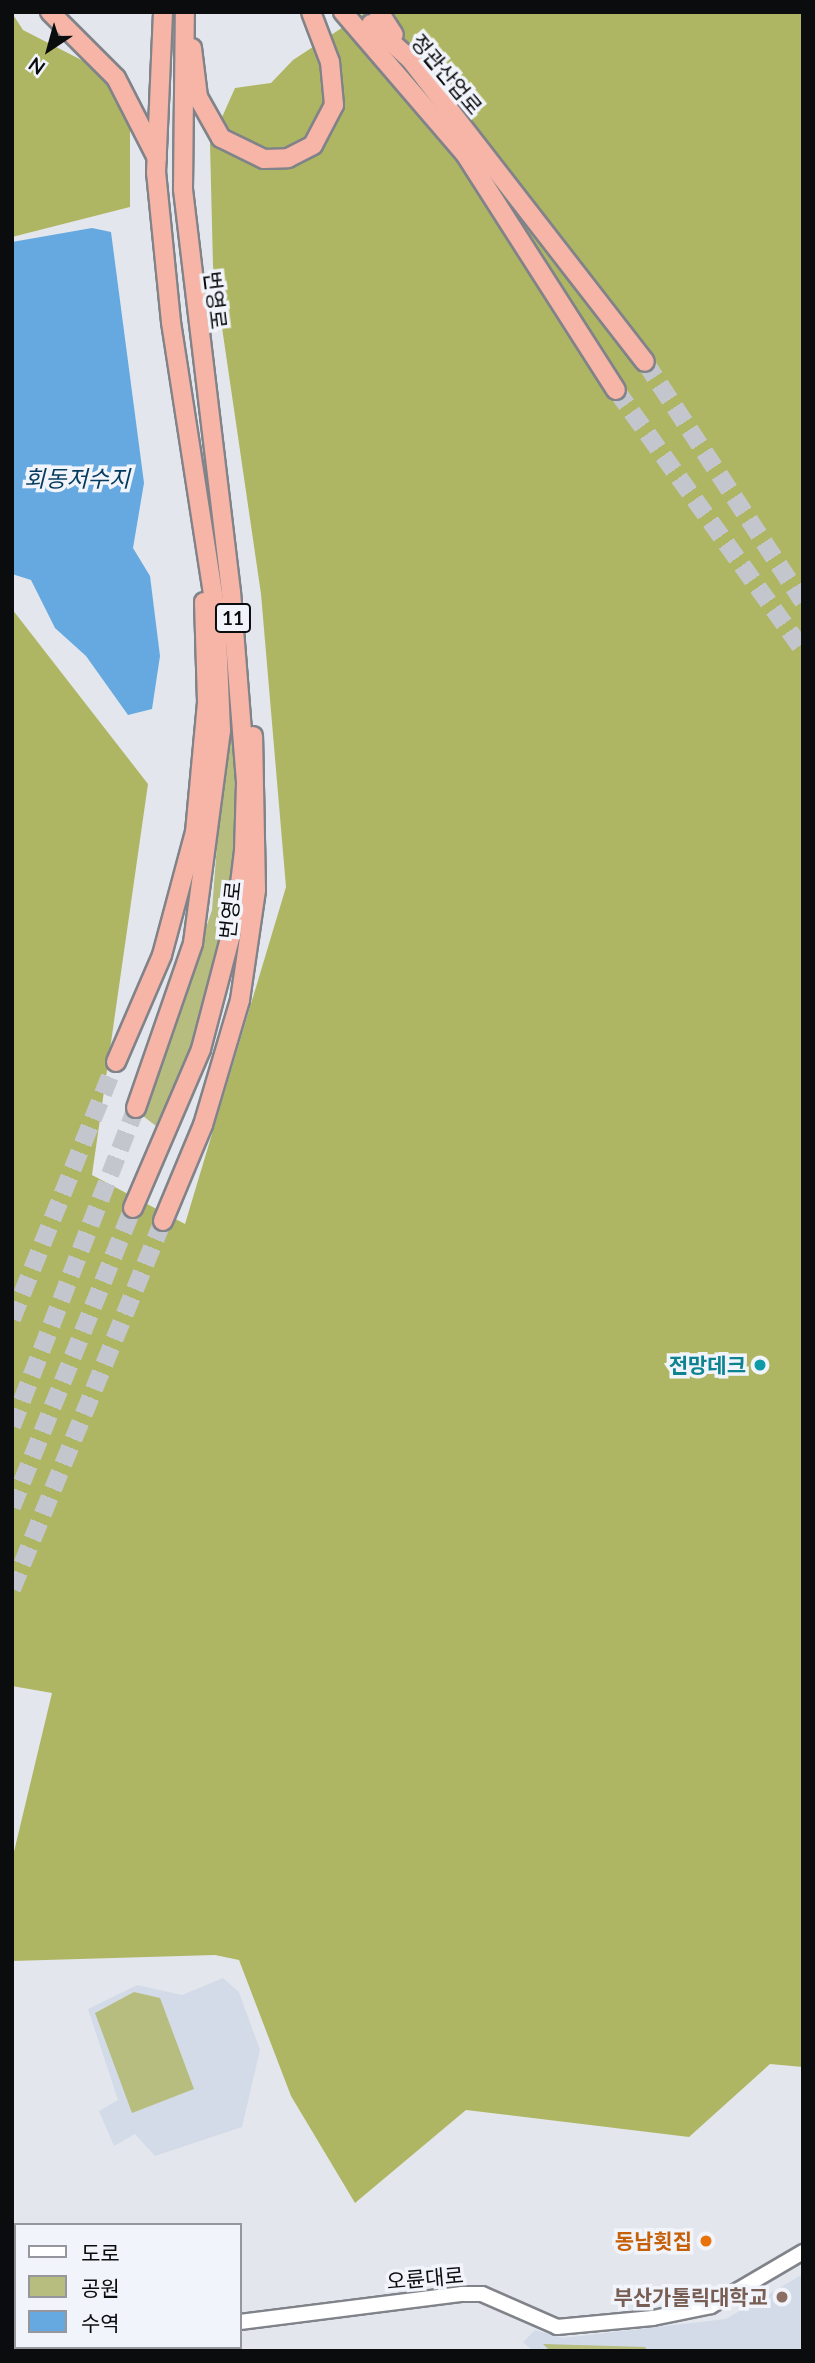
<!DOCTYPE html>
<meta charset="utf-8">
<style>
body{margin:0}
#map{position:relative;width:815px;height:2363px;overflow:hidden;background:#e3e7ed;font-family:Lato,"Noto Sans KR",sans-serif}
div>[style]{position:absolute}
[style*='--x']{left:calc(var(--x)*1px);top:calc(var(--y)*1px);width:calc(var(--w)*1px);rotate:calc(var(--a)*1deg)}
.built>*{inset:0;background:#d3dbe8}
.green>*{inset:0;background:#b6bd7e}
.forest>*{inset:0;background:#afb663}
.water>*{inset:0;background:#65a9e0}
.highway-tunnel>*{height:18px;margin-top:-9px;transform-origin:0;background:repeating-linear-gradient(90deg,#c3c6cc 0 18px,transparent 0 27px)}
.roads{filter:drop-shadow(2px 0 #808389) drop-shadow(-2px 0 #808389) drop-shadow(0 2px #808389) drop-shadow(0 -2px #808389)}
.street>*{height:10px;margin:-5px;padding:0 5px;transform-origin:5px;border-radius:5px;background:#fff}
.secondary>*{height:14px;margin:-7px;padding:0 7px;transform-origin:7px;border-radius:7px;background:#fff}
.highway>*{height:18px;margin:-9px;padding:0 9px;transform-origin:9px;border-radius:9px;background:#f6b5a6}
.dots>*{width:19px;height:19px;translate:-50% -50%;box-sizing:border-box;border:4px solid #f1f4fb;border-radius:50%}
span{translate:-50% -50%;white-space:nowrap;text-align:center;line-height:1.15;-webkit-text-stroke:7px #f1f4fb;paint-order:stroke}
.shield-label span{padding:2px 5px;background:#f1f4fb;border:2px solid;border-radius:5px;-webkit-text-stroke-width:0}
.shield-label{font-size:19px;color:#0b0c0e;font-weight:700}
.street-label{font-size:21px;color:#0b0c0e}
.culture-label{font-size:21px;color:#0d838f;font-weight:700}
.right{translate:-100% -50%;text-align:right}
.food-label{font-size:21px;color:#c56008;font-weight:700}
.education-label{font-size:21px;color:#785e54;font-weight:700}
.water-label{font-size:23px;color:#033a5e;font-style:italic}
.frame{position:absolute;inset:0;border:14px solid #0b0c0e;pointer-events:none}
.legend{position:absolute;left:14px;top:2223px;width:228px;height:126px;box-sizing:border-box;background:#f1f4fb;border:2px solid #95979c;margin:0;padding:9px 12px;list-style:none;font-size:21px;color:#0b0c0e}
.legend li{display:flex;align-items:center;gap:14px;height:35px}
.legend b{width:35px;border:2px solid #95979c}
.north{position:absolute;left:14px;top:14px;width:70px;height:70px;-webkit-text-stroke:5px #f1f4fb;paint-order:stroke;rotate:216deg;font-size:19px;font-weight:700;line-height:28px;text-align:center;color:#0b0c0e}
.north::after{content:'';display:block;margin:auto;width:24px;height:32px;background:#0b0c0e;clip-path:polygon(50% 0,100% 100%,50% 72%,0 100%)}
</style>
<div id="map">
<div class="built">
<div style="clip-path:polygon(223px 1978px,239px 1992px,260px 2050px,242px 2127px,155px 2156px,135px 2134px,114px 2146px,99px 2111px,118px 2100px,88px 2009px,137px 1985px,182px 1995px)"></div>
<div style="clip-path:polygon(803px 2274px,803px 2351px,533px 2351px,523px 2342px,535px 2330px,563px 2338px,726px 2319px)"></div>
</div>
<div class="green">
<div style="clip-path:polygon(226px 728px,235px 728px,236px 842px,219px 955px,187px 1062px,156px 1126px,143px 1116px,212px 910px)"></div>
<div style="clip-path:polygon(134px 1992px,160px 1998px,194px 2089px,132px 2113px,95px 2013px)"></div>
<div style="clip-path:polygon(543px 2344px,645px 2347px,648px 2351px,550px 2351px)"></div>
</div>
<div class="forest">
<div style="clip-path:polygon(366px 12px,803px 12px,803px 2067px,770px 2064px,689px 2137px,466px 2110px,355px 2203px,291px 2096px,239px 1960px,215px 1955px,12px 1961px,12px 1860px,52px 1693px,12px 1686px,12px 609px,148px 784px,92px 1175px,185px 1224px,286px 887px,261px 594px,213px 266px,210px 144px,235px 88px,271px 83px,293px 60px)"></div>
<div style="clip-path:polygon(12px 13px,23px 30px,99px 69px,130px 124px,130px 207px,12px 237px)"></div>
</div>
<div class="water">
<div style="clip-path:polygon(92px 228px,111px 232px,144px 483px,133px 548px,150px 576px,160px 656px,152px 709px,128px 715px,86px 656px,55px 628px,31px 580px,12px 574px,12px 242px)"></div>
</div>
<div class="highway-tunnel">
<div style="--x:645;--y:362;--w:287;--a:56.6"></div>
<div style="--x:616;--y:390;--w:320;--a:54.3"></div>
<div style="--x:12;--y:1319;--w:277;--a:-68"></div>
<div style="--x:12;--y:1426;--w:341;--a:-68.7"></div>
<div style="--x:12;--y:1507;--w:323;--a:-68"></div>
<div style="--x:12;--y:1589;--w:398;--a:-67.7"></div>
</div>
<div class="roads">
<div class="street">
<div style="--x:12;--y:2341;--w:4;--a:27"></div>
<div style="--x:22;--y:2347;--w:6;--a:39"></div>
</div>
<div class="secondary">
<div style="--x:240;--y:2322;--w:224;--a:-7.2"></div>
<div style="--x:462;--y:2294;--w:20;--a:0"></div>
<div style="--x:482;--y:2294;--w:82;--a:23.7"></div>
<div style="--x:557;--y:2327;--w:96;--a:-5.4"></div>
<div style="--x:653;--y:2318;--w:59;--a:-11.7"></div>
<div style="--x:711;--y:2306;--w:107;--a:-30.4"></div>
</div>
<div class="highway">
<div style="--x:50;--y:12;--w:93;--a:45"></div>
<div style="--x:116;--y:78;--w:90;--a:62.9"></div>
<div style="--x:343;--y:12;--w:187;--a:49.3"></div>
<div style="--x:465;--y:154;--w:280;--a:57.4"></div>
<div style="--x:379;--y:12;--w:27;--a:57"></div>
<div style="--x:371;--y:24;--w:52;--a:41.9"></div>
<div style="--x:410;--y:59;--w:383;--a:52.2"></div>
<div style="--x:192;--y:48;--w:49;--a:83"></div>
<div style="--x:198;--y:97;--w:47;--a:60.7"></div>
<div style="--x:221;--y:138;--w:48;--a:26"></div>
<div style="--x:264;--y:159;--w:24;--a:-2"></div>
<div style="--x:288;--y:158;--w:28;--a:-27"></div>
<div style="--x:313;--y:145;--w:45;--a:-62.3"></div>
<div style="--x:334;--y:105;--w:43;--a:-95.3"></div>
<div style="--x:330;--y:62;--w:53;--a:-110.8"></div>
<div style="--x:116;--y:1062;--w:116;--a:-66.7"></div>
<div style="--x:162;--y:955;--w:127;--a:-75"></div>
<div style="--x:195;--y:832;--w:131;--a:-84.7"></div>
<div style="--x:207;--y:702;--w:100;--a:-91.7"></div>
<div style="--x:136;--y:1108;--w:175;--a:-70.9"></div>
<div style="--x:193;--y:943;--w:214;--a:-82.5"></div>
<div style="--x:221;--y:731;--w:118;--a:-92.4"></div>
<div style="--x:216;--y:613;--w:294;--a:-98.8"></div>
<div style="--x:171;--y:322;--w:150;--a:-95.7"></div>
<div style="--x:156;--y:173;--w:161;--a:-87.5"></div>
<div style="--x:133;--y:1208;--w:173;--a:-66.8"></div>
<div style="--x:201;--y:1049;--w:138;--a:-75.3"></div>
<div style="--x:236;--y:916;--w:65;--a:-83"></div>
<div style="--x:244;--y:851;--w:69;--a:-88.3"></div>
<div style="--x:246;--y:782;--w:191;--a:-94.5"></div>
<div style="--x:231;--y:592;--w:406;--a:-96.8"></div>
<div style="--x:183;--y:189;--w:177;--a:-89.4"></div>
<div style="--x:163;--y:1221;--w:104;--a:-67.4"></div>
<div style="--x:203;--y:1125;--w:130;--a:-73.5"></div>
<div style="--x:240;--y:1000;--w:111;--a:-81.7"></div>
<div style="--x:256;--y:890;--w:154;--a:-91.1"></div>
<div style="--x:12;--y:2257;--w:6;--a:45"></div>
<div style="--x:12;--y:2275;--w:5;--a:37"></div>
<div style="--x:12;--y:2301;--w:6;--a:45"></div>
<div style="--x:63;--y:2347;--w:6;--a:39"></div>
<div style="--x:105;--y:2347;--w:6;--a:39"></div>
</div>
</div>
<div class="dots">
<div style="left:760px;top:1365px;background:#0f9aa8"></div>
<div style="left:706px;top:2241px;background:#e8710a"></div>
<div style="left:782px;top:2297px;background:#8d6e63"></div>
</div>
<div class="shield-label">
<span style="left:233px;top:618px">11</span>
</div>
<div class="street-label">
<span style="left:447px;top:74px;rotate:50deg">정관산업로</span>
<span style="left:216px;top:300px;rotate:83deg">번영로</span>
<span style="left:230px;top:910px;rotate:-84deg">번영로</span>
<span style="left:425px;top:2278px;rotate:-5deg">오륜대로</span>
</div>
<div class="culture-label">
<span class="right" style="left:746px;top:1365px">전망데크</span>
</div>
<div class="food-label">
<span class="right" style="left:692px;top:2241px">동남횟집</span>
</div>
<div class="education-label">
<span class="right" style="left:768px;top:2297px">부산가톨릭대학교</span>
</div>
<div class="water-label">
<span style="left:77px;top:478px">회동저수지</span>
</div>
<div class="frame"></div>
<ul class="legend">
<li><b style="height:9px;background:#fff"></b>도로</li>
<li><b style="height:19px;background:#b6bd7e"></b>공원</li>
<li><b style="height:19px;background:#65a9e0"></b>수역</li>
</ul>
<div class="north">N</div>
</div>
